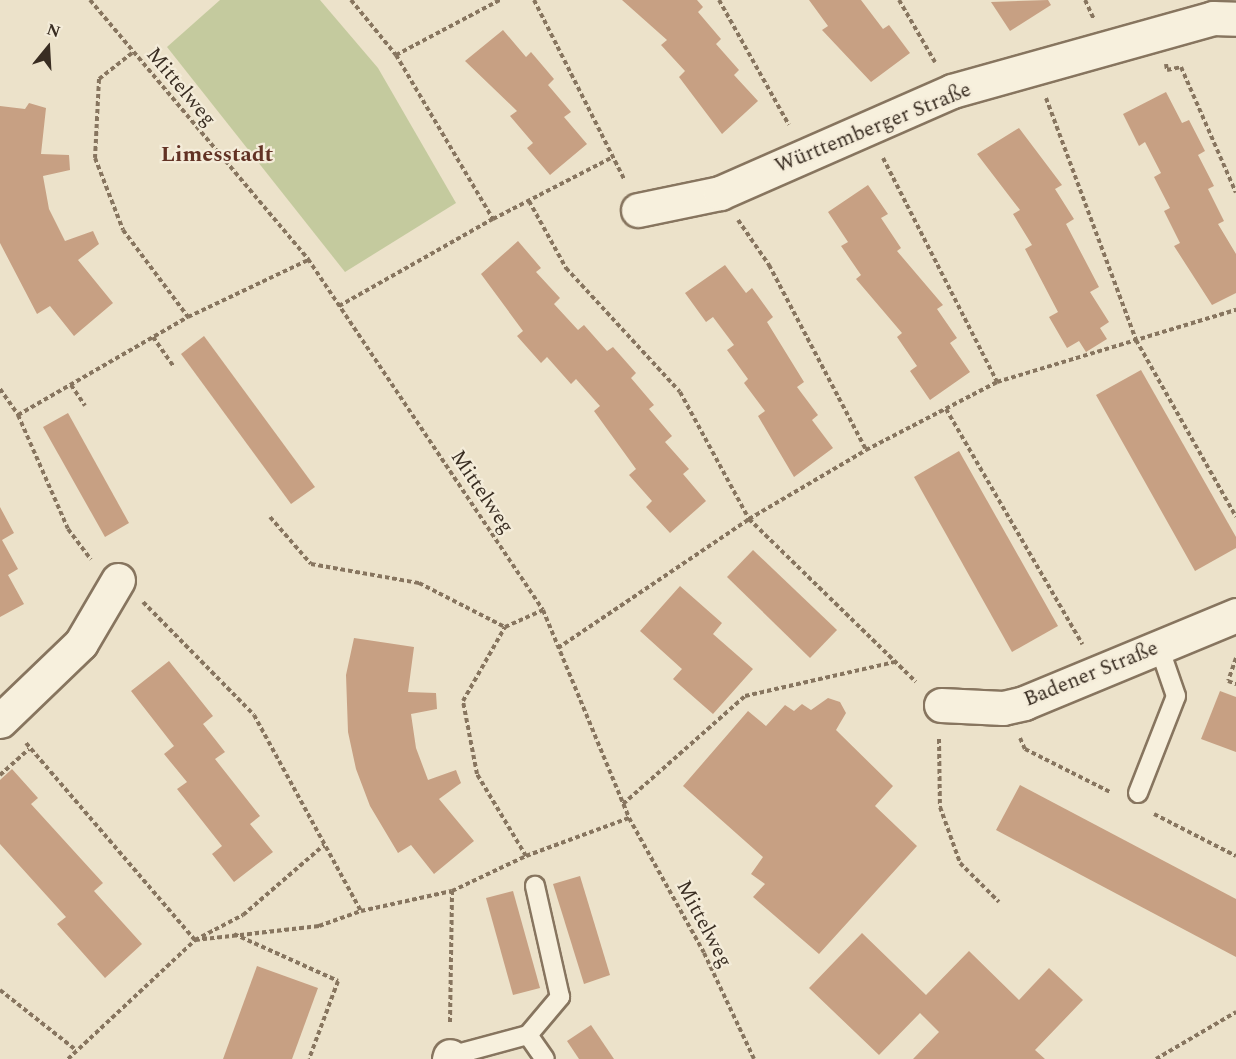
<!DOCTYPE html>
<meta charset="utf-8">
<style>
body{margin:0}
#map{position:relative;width:1236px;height:1059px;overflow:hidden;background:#ece2ca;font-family:Spectral,serif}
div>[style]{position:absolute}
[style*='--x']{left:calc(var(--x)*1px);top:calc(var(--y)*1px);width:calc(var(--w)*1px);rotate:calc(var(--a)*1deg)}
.green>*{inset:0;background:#c4ca9e}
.building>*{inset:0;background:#c7a083}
.path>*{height:4px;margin-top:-2px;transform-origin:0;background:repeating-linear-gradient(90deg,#87755f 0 4.5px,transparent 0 7.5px)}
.roads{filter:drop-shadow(2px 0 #87755f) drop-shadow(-2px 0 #87755f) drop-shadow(0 2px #87755f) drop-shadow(0 -2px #87755f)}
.lane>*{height:18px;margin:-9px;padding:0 9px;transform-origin:9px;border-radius:9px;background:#f7f0dd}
.street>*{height:33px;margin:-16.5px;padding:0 16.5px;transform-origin:16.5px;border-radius:16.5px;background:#f7f0dd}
span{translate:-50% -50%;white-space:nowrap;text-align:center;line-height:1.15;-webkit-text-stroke:4.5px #f4ecd9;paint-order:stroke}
.street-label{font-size:21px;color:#392d22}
.neighbourhood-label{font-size:22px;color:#623224;font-weight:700}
.north{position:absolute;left:18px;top:18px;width:60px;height:60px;-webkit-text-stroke:4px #f4ecd9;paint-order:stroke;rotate:18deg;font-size:16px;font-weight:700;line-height:24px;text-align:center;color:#392d22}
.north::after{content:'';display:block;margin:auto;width:21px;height:27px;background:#392d22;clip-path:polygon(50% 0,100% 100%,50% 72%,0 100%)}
</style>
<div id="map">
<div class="green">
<div style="clip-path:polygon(220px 0,320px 0,378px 68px,456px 203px,345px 272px,167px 47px)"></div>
</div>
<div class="building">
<div style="clip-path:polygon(622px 0,697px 0,703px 7px,698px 12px,721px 39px,716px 44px,739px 70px,734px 75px,758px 101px,722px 134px,679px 77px,685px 71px,661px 45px,667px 40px)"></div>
<div style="clip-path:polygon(809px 0,861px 0,883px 29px,889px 25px,910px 53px,871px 82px,822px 30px,828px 26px)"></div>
<div style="clip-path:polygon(1048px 0,1051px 5px,1010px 31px,991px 2px)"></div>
<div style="clip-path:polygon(503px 30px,526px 57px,531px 52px,554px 79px,548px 85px,571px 112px,564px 117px,587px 144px,550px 175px,527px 148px,533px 143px,510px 116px,517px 111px,465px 61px)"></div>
<div style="clip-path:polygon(1166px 92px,1182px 123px,1189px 120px,1205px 151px,1198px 155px,1214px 186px,1208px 189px,1224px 221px,1218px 224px,1236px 254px,1236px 293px,1212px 305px,1174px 246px,1180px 243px,1164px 211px,1170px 208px,1154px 177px,1161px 173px,1145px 142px,1139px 146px,1123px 114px)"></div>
<div style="clip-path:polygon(29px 103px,46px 108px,41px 154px,69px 155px,70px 170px,43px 176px,49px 209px,65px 241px,93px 231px,99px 244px,78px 260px,113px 303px,74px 336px,50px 306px,37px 314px,0 243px,0 106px,25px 109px)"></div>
<div style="clip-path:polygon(1019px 128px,1062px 185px,1055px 189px,1074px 219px,1066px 224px,1099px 287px,1090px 292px,1109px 322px,1100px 328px,1107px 339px,1086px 352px,1079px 341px,1067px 348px,1049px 317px,1058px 312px,1025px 249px,1032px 245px,1013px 214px,1020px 210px,977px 154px)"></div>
<div style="clip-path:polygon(868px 185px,888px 214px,881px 218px,901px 248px,897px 251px,943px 305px,937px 309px,957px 338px,950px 343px,970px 372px,930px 400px,910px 371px,917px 366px,897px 337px,902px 333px,856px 279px,861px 275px,841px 246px,848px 242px,828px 212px)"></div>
<div style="clip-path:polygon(518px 241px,541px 268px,536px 272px,560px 298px,554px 304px,578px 330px,584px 325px,607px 351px,613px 347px,636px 373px,631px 378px,654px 405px,649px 409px,672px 436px,665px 442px,689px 469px,683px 474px,706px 501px,670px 533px,646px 507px,652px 501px,629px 475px,636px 469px,594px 411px,600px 406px,576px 379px,571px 384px,547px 357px,541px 363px,517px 336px,523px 331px,481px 274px)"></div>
<div style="clip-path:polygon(725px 265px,746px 293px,752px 288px,773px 317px,767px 322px,804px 382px,797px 387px,818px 415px,812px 420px,833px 448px,794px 477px,758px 416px,765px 411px,744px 383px,748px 379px,727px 350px,734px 345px,713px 317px,706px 322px,685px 293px)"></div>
<div style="clip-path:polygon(204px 336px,315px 487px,291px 504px,181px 354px)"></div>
<div style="clip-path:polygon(1141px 370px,1236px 537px,1236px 548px,1195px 571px,1096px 395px)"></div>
<div style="clip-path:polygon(68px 413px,129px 523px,105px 537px,43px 427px)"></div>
<div style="clip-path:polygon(959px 451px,1058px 626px,1012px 652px,914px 477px)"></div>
<div style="clip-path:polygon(0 507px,14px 533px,2px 540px,18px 569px,8px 575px,24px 604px,0 617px)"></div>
<div style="clip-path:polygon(753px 550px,837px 630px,810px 658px,727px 577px)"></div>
<div style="clip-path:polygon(680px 586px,722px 623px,713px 634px,753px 669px,713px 714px,673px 679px,682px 669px,640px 631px)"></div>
<div style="clip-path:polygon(354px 638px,414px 647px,408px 692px,436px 693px,437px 709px,411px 714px,416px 748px,428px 780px,456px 770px,461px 783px,439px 799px,474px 841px,434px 874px,411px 845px,398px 853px,370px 806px,356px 769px,348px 732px,346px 675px)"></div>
<div style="clip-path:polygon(169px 661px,213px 716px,203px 724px,225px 752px,215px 759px,260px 816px,250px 824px,273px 852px,234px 882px,212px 854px,222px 846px,177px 789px,187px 782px,164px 754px,174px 746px,131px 691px)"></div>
<div style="clip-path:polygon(1220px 691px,1236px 697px,1236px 752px,1201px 739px)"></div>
<div style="clip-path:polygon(828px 698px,840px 702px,846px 713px,836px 730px,893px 786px,875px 806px,917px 846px,819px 954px,753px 897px,765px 884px,751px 874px,763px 857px,683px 786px,748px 711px,766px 726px,785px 705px,794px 711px,802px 704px,811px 710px)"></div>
<div style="clip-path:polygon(12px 769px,38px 798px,31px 804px,103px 883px,94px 891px,142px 944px,105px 978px,57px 924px,66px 917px,0 844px,0 780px)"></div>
<div style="clip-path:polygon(1020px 785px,1236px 899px,1236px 957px,996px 830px)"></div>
<div style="clip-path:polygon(580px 876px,610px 975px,584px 984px,553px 884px)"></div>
<div style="clip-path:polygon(513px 891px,540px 988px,513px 995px,486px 898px)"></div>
<div style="clip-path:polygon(862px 933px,926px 995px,969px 951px,1019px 1000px,1049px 968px,1083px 1000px,1035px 1050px,1045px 1059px,913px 1059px,939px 1032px,920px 1013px,879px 1055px,809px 988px)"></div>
<div style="clip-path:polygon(257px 966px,318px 988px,292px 1059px,223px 1059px)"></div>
<div style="clip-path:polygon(591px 1025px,614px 1059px,579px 1059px,567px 1041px)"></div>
</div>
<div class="path">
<div style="--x:90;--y:0;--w:339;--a:49.9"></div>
<div style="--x:308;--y:259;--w:422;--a:56.2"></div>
<div style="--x:543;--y:610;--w:225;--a:67.5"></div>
<div style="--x:629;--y:818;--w:154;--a:60.9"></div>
<div style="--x:704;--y:953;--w:117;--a:64.7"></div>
<div style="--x:351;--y:0;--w:71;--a:50.7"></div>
<div style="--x:396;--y:55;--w:191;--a:59.4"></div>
<div style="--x:493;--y:219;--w:135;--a:-27.3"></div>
<div style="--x:534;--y:0;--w:200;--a:63.3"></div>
<div style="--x:719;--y:0;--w:143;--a:60.8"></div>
<div style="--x:899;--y:0;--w:72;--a:59.9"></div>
<div style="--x:1085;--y:0;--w:21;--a:65"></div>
<div style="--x:132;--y:53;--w:42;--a:141.8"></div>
<div style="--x:99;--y:79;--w:79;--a:92.9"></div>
<div style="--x:95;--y:158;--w:77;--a:68.7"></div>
<div style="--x:123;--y:230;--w:109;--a:53.2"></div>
<div style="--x:396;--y:55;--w:118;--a:-27.9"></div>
<div style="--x:1166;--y:64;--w:6;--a:81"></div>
<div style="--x:1167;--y:70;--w:14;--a:-12"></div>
<div style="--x:1181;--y:67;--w:137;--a:66.4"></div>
<div style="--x:1046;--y:98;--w:258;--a:69.6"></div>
<div style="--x:1136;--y:340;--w:203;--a:60.5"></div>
<div style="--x:883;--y:158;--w:251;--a:63"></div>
<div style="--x:529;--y:201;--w:77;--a:61.1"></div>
<div style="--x:566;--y:268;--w:168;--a:47.4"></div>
<div style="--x:680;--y:392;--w:145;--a:61.5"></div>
<div style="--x:749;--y:519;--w:233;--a:44.3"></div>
<div style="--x:738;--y:220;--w:55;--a:55.4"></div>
<div style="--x:769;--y:265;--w:209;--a:62.3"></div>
<div style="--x:339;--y:306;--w:177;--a:-29.5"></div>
<div style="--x:153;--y:337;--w:35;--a:55"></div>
<div style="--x:71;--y:385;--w:25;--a:56"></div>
<div style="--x:0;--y:389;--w:32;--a:55"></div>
<div style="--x:18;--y:415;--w:124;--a:66.3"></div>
<div style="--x:68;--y:529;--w:38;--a:53"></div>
<div style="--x:946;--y:409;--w:272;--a:59.9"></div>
<div style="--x:18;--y:415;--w:196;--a:-30"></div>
<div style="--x:188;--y:317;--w:133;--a:-25.4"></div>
<div style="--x:270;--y:517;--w:62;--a:48.9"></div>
<div style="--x:311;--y:564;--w:110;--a:10"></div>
<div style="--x:419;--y:583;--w:97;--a:27.1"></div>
<div style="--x:143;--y:602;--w:158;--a:45.5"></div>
<div style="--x:254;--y:715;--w:223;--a:61.4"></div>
<div style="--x:361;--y:911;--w:93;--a:-12.4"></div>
<div style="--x:452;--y:891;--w:82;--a:-25.3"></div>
<div style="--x:526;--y:856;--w:110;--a:-20.3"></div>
<div style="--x:558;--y:648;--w:230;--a:-34"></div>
<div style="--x:749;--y:519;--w:136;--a:-30.5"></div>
<div style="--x:866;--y:450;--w:148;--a:-27.4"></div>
<div style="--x:997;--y:382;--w:250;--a:-16.8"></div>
<div style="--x:1236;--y:658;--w:24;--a:109"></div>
<div style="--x:1228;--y:681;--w:9;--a:21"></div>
<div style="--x:1020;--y:738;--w:12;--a:66"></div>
<div style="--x:1025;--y:749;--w:97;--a:26.8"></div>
<div style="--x:939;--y:739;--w:68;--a:89.2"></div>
<div style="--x:940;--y:807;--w:59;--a:70.3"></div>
<div style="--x:960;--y:863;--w:55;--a:45"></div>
<div style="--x:26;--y:743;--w:260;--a:49.4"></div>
<div style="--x:195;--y:940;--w:125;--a:-6.4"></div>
<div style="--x:319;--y:926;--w:45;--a:-19.7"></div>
<div style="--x:0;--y:775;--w:39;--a:-42"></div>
<div style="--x:623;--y:804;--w:163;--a:-41.5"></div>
<div style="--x:745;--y:696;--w:154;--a:-12.8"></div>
<div style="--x:1154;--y:814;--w:92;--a:27.1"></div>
<div style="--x:526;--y:856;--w:96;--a:-120.9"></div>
<div style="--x:477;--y:774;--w:74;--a:-100.9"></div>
<div style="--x:463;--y:701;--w:85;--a:-60.4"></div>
<div style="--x:505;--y:627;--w:42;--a:-24.1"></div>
<div style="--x:234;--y:934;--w:114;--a:24.3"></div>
<div style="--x:338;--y:981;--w:83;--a:110.4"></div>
<div style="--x:0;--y:990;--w:97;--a:38.3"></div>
<div style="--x:450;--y:1022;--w:131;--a:-89.1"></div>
<div style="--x:68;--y:1059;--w:174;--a:-43.1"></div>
<div style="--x:195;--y:940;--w:54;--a:-27.5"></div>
<div style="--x:243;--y:915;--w:107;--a:-40.8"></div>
<div style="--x:1156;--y:1059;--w:93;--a:-30.4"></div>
</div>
<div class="roads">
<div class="lane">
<div style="--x:1138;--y:793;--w:104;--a:-68.6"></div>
<div style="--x:1176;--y:696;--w:52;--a:-109.1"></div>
<div style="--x:528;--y:1035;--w:50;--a:-49.9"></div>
<div style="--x:560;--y:997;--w:114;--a:-102.7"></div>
<div style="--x:450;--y:1056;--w:81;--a:-15.1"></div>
<div style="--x:528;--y:1035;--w:29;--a:55"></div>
</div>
<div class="street">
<div style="--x:638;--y:210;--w:84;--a:-11.7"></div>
<div style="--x:720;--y:193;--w:253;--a:-23.7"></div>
<div style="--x:952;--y:91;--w:271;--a:-15.6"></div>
<div style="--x:1213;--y:18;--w:23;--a:2"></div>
<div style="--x:941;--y:705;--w:62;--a:2.8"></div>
<div style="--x:1003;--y:708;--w:22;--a:-13"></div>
<div style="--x:1024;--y:703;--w:230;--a:-22.5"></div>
<div style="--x:0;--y:721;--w:112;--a:-43.9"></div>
<div style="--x:81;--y:643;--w:73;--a:-59.6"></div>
<div style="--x:449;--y:1059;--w:3;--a:-72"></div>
</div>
</div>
<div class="street-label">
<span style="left:181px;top:87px;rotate:50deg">Mittelweg</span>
<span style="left:873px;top:128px;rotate:-22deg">Württemberger Straße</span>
<span style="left:482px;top:492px;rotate:56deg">Mittelweg</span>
<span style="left:1091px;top:674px;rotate:-22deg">Badener Straße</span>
<span style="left:704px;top:924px;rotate:62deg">Mittelweg</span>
</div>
<div class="neighbourhood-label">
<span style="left:217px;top:155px">Limesstadt</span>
</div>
<div class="north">N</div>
</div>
